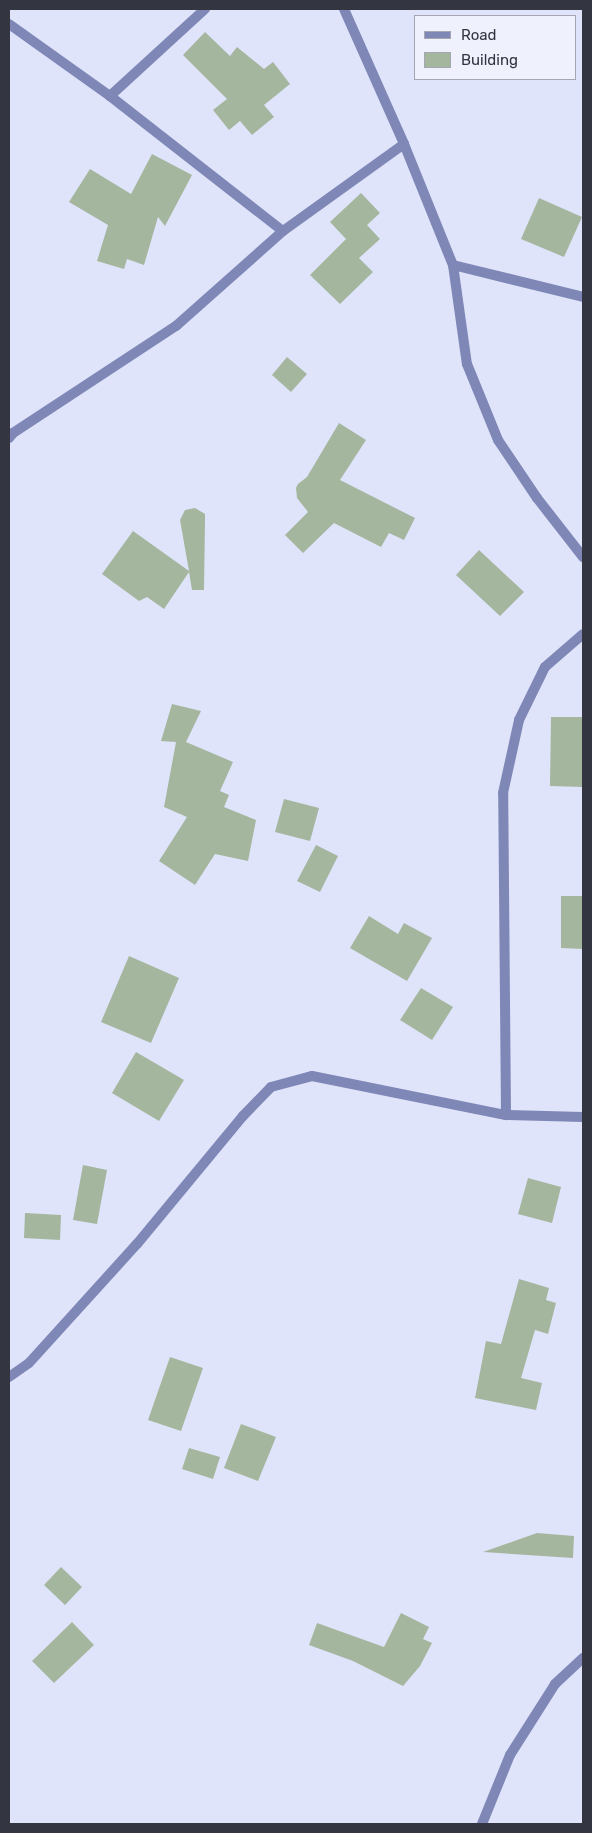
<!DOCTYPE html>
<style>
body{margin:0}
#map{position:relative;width:592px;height:1833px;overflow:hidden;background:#dfe4fa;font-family:Rubik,sans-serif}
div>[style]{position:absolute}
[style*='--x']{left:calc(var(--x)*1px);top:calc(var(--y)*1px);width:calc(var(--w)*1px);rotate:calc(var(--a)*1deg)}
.building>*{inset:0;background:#a4b69e}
.minor>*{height:10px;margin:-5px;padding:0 5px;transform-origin:5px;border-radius:5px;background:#7f87b6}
.tertiary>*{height:10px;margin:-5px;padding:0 5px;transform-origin:5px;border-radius:5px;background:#7f87b6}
span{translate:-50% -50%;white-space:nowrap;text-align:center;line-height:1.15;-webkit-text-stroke:4px #eff1fd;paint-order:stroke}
.frame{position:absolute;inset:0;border:10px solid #333540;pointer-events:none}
.legend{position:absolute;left:414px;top:15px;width:162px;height:65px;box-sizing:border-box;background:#eff1fd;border:1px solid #a4a6b1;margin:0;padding:6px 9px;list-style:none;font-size:15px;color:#333540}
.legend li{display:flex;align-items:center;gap:10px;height:25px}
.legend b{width:25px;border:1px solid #a4a6b1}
</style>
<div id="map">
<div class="building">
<div style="clip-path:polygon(205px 32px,230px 56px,237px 47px,264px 69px,273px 62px,290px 84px,264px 105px,274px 117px,252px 135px,240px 121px,229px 130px,213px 110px,227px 99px,183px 55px)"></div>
<div style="clip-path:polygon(152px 154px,192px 175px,165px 226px,158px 217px,144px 265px,127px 259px,124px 269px,97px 261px,108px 225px,69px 202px,90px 169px,131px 194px)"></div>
<div style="clip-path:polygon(361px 193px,380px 213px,367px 225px,380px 239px,359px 258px,373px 272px,340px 304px,310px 275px,346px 239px,330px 222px)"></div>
<div style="clip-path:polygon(539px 198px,582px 217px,564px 257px,521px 239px)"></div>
<div style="clip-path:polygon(287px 357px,307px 374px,291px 392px,272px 375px)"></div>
<div style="clip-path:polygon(339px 423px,366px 440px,340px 480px,415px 518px,404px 540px,389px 533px,381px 547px,334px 523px,303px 553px,285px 535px,308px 512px,297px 498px,296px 488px,298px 484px,307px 477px)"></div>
<div style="clip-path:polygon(195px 508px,205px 514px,205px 520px,204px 590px,192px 590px,189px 572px,164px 609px,147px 597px,139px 601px,102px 574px,133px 531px,189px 571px,180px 520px,185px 510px)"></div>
<div style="clip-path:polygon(479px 550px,524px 592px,500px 616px,456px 575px)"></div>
<div style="clip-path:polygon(172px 704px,201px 711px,186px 742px,233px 762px,220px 791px,229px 795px,224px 807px,256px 820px,248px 861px,215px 854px,195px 885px,159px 861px,187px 817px,164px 807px,176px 742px,161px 741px)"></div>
<div style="clip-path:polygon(551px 717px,583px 717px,583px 787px,550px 786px)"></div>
<div style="clip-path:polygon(284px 799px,319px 808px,310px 841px,275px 832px)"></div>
<div style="clip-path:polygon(316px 845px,338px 856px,320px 892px,297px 881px)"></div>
<div style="clip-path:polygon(561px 896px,583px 896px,583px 949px,561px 948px)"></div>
<div style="clip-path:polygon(369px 916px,398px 934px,404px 923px,432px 938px,407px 981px,350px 948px)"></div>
<div style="clip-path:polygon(129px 956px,179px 978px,151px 1043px,101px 1022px)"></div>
<div style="clip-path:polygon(421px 988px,453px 1007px,432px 1040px,400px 1020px)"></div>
<div style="clip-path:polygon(136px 1052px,184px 1080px,159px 1121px,112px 1093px)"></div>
<div style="clip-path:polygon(83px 1165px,107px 1170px,97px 1224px,73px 1220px)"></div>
<div style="clip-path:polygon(528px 1178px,561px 1187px,552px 1223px,518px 1214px)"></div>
<div style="clip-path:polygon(25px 1213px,61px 1215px,60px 1240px,24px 1238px)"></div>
<div style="clip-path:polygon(519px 1279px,549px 1288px,546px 1300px,556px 1303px,548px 1334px,535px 1330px,521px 1378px,542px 1383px,536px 1410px,475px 1398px,486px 1341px,501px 1344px)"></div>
<div style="clip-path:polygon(170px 1357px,203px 1368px,181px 1431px,148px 1420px)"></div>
<div style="clip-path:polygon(241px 1424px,276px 1437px,258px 1481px,224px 1468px)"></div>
<div style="clip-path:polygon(189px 1448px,220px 1457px,213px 1479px,182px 1469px)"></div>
<div style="clip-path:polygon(537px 1533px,574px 1536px,573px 1558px,483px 1552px)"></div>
<div style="clip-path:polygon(61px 1567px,82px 1587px,65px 1605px,44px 1585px)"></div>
<div style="clip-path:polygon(401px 1613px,429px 1627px,423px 1639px,432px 1643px,420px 1666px,403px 1686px,353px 1661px,309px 1645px,317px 1623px,384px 1647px)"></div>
<div style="clip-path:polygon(72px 1622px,94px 1645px,54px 1683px,32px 1661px)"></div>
</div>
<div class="minor">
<div style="--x:9;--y:24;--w:124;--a:35.5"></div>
<div style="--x:110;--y:96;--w:219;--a:38"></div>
<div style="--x:110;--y:96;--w:129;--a:-42.5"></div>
<div style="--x:453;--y:265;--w:134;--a:13.8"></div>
<div style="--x:9;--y:438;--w:6;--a:-51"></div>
<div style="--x:13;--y:433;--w:195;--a:-33.3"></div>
<div style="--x:176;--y:326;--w:143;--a:-41.6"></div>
<div style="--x:283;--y:231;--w:149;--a:-35.7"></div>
<div style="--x:506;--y:1115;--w:322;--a:-90.5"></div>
<div style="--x:503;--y:793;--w:75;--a:-77.6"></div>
<div style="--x:519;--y:720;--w:59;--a:-63.9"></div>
<div style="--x:545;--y:667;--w:50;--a:-41"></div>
<div style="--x:9;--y:1377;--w:24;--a:-35"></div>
<div style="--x:29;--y:1363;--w:161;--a:-47.8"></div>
<div style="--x:137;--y:1244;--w:166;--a:-50.4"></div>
<div style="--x:243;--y:1116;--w:40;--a:-46"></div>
<div style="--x:271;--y:1087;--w:42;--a:-15"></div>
<div style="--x:312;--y:1076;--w:198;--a:11.4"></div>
<div style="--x:506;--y:1115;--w:77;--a:1.5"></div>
<div style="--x:482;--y:1824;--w:74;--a:-67.9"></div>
<div style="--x:510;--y:1755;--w:84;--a:-57.6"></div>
<div style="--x:555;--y:1684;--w:38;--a:-43"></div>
</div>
<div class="tertiary">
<div style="--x:344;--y:9;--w:148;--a:66"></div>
<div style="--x:404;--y:144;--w:131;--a:68"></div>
<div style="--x:453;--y:265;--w:100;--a:82"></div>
<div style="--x:467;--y:364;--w:82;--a:67.8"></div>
<div style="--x:498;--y:440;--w:70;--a:56.1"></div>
<div style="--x:537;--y:498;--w:75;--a:52.1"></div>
</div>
<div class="frame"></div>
<ul class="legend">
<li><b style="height:6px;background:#7f87b6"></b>Road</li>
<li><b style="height:14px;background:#a4b69e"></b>Building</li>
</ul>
</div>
